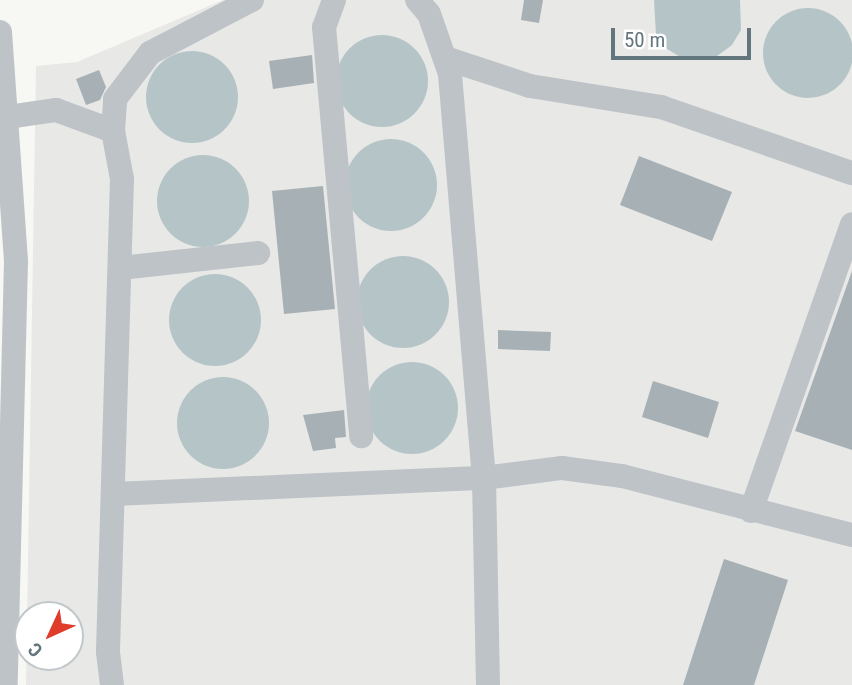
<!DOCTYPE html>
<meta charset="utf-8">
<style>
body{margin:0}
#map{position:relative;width:852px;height:685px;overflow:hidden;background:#f7f7f4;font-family:"Roboto Condensed",sans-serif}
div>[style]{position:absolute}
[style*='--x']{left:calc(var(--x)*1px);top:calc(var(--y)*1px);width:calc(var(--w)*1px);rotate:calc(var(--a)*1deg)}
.built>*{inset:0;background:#e8e8e7}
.water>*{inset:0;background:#b5c5c7}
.round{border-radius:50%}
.building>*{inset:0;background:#a7b1b5}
.minor>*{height:24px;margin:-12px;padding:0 12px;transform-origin:12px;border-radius:12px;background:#bdc3c6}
span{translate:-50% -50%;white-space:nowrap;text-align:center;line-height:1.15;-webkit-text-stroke:7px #fff;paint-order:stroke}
.north{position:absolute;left:14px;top:601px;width:70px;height:70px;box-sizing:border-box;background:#fff;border:2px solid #c1c8cb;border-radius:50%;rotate:225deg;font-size:19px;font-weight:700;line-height:28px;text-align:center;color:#63767e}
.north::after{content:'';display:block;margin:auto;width:24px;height:32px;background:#df3c2c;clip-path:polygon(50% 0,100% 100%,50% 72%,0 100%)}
.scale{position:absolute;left:611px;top:28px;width:140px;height:32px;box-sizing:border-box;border:4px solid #63767e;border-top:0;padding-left:9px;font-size:21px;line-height:24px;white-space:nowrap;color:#63767e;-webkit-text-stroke:5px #fff;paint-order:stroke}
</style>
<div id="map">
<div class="built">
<div style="clip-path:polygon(evenodd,223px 0,852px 0,852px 685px,26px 685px,36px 66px,77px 62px,223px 0,28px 615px,70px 615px,70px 657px,28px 657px,28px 615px)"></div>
</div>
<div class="water">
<div style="clip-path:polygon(654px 0,740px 0,741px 30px,732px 45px,717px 56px,682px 58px,667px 49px,656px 35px)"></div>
<div class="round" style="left:763px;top:8px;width:90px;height:90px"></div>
<div class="round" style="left:336px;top:35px;width:92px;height:92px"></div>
<div class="round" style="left:146px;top:51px;width:92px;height:92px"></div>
<div class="round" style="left:345px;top:139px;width:92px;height:92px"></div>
<div class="round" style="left:157px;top:155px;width:92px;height:92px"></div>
<div class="round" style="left:357px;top:256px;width:92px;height:92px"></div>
<div class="round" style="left:169px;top:274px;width:92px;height:92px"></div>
<div class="round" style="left:366px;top:362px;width:92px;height:92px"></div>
<div class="round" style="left:177px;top:377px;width:92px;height:92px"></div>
</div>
<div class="building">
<div style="clip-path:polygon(524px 0,543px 0,539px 23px,521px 20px)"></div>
<div style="clip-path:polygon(312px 55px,314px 83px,273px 89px,269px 61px)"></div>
<div style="clip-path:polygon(99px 70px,106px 87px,100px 100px,86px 105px,76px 79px)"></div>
<div style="clip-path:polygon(639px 156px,732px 192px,712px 241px,620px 205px)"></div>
<div style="clip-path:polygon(323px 186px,335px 309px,284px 314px,272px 191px)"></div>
<div style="clip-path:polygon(852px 271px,852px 450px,795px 431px)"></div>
<div style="clip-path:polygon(498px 330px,551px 332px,550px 351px,498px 349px)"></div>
<div style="clip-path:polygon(653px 381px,719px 402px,708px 438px,642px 417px)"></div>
<div style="clip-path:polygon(344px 410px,346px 437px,335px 438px,336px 448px,313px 451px,303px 415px)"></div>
<div style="clip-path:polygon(724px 559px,788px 580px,754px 685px,683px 685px)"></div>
</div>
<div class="minor">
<div style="--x:334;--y:0;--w:29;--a:110"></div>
<div style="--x:324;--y:27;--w:411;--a:84.8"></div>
<div style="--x:417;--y:0;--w:18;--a:49"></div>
<div style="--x:429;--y:14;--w:64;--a:70.7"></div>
<div style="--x:450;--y:74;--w:405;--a:85.2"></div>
<div style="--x:484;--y:478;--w:207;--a:88.9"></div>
<div style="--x:0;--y:32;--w:230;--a:86"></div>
<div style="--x:16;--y:261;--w:424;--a:91.4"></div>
<div style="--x:445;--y:58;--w:89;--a:18.2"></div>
<div style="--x:530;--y:86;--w:133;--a:9.1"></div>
<div style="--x:661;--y:107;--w:202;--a:19.1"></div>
<div style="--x:0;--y:118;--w:57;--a:-8.1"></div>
<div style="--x:56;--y:110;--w:61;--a:20.2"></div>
<div style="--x:120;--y:268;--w:139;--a:-6.2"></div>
<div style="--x:114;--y:494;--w:370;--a:-2.5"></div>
<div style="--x:484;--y:478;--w:79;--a:-7.3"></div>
<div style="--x:562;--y:468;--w:61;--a:7.6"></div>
<div style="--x:622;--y:476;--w:237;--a:14.4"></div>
<div style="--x:751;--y:511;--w:304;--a:-70.6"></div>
<div style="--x:112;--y:685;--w:34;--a:-97"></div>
<div style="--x:108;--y:651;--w:472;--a:-88.3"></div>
<div style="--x:122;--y:179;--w:49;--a:-100.6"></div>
<div style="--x:113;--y:131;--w:32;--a:-86"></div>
<div style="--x:115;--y:99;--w:58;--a:-52.7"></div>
<div style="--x:150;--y:53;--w:115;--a:-27.5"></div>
</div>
<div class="north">С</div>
<div class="scale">50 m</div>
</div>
